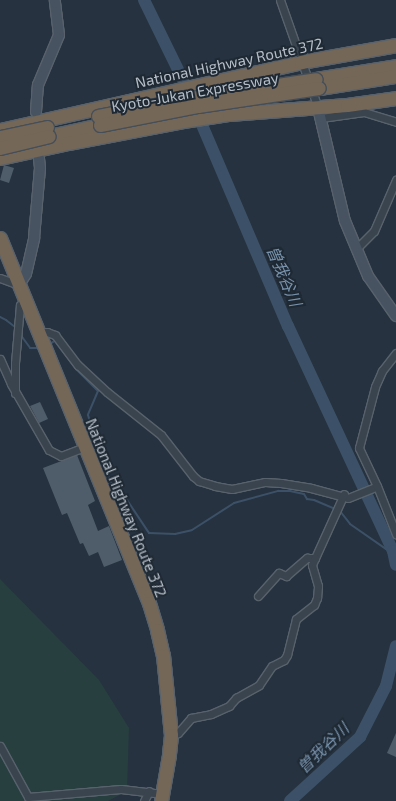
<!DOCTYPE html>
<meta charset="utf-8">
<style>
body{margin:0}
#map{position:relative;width:396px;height:801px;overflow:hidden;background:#26323f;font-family:"Exo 2","Noto Sans JP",sans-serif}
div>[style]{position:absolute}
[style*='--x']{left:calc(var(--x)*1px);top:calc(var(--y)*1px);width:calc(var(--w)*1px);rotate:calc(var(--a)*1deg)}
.green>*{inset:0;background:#283f40}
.stream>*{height:2px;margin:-1px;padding:0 1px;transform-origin:1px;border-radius:1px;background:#3c5167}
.river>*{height:12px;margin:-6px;padding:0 6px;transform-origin:6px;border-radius:6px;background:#3c5167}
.building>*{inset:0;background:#4f5d6a}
.roads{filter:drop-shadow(1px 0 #58626c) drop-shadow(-1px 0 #58626c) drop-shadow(0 1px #58626c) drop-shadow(0 -1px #58626c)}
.street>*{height:7px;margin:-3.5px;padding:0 3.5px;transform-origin:3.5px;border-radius:3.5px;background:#3a444f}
.secondary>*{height:10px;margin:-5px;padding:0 5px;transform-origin:5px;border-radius:5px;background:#485362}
.highway>*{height:13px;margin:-6.5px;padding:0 6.5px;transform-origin:6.5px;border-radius:6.5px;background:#746757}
.bridges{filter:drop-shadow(1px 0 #454f59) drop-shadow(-1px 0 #454f59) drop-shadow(0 1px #454f59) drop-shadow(0 -1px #454f59)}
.highway-bridge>*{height:13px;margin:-6.5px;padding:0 6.5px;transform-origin:6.5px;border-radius:6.5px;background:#746757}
span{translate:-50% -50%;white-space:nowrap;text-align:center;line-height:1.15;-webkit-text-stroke:4px #1f2934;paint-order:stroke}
.street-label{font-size:15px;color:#b6bfc9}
.water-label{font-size:16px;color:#7892ab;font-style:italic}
</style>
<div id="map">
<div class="green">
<div style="clip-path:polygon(0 579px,99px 680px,129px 728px,127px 791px,108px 801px,0 801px)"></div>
</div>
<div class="stream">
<div style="--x:0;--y:317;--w:7;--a:27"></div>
<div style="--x:6;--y:320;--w:11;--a:38"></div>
<div style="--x:20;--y:334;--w:17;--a:54"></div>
<div style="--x:30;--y:348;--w:8;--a:0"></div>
<div style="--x:51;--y:343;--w:4;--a:-27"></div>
<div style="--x:55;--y:341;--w:35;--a:53"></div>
<div style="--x:76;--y:369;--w:31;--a:45"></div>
<div style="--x:98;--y:391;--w:26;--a:113"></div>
<div style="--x:88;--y:415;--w:43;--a:73.7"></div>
<div style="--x:100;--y:456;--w:30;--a:67"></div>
<div style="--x:112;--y:484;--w:15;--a:42"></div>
<div style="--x:123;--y:494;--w:47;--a:56.3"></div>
<div style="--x:149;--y:533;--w:26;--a:2"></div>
<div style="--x:175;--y:534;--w:17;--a:-13"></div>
<div style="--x:192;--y:530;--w:50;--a:-32.7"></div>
<div style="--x:234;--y:503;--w:46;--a:-15.3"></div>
<div style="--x:278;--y:491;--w:12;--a:0"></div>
<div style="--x:290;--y:491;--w:14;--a:12"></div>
<div style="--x:304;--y:494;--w:6;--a:59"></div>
<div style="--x:307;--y:499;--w:7;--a:8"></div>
<div style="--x:314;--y:500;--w:28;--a:23"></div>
<div style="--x:340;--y:511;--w:16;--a:52"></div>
<div style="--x:350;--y:524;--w:44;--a:34.8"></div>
<div style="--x:386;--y:549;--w:7;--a:16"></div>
</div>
<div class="river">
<div style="--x:144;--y:0;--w:87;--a:64"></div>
<div style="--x:182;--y:78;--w:270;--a:66.9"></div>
<div style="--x:288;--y:326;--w:248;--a:65"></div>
<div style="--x:393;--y:551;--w:14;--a:78"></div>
<div style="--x:290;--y:801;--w:95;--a:-42.4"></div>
<div style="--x:360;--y:737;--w:57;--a:-63"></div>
<div style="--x:386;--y:686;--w:41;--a:-76"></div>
</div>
<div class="building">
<div style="clip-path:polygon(4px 165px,14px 168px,9px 183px,0 180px)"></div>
<div style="clip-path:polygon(40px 402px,48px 419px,39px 423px,30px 406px)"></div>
<div style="clip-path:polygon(77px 455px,95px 501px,88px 505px,98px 531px,109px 526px,122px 560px,104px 567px,98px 552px,89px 556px,83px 543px,80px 544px,67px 513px,62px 515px,43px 468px)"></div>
<div style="clip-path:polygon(396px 733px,396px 757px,387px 753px)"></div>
</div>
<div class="roads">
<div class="street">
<div style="--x:280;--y:0;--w:114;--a:70.6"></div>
<div style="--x:321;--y:118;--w:43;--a:-7.9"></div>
<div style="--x:364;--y:112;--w:34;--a:17"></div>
<div style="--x:356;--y:249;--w:25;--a:-45"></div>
<div style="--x:374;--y:231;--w:56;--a:-66.7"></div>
<div style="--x:0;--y:278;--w:20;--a:20"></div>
<div style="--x:37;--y:333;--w:10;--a:-6"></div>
<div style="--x:47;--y:332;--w:9;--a:21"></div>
<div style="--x:55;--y:335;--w:38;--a:53"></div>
<div style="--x:78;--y:365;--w:40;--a:43"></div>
<div style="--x:107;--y:392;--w:69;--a:38.5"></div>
<div style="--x:161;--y:435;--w:52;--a:52"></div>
<div style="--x:193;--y:476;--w:8;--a:40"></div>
<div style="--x:199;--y:481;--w:17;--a:17"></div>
<div style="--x:215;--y:486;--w:17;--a:10"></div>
<div style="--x:232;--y:489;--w:34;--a:-12"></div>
<div style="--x:265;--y:482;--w:16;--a:4"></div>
<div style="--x:281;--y:483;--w:30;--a:9"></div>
<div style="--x:311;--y:488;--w:38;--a:15"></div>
<div style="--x:348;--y:498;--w:31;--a:-22"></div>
<div style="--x:396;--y:353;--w:23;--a:128"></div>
<div style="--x:382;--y:371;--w:17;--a:114"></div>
<div style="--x:375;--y:387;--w:63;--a:104.7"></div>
<div style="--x:359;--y:448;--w:42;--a:64.7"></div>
<div style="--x:377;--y:486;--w:52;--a:68.4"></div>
<div style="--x:0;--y:359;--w:27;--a:66"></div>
<div style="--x:11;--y:384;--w:76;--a:60.1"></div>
<div style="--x:49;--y:450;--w:13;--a:27"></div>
<div style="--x:61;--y:456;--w:26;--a:-21"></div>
<div style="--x:15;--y:393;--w:30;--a:-90"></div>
<div style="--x:15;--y:363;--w:58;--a:-85.1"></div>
<div style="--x:20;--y:305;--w:7;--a:-45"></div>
<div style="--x:258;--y:596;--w:31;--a:-48"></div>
<div style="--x:279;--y:573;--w:8;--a:23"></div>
<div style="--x:286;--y:576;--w:28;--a:-41"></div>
<div style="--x:307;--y:558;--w:8;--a:0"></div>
<div style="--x:315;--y:558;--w:70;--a:-65.6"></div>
<div style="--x:171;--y:735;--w:7;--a:-16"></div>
<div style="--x:178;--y:733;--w:20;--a:-49"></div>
<div style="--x:191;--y:718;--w:20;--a:-11"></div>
<div style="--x:211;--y:714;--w:20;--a:-24"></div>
<div style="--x:229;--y:706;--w:11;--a:-49"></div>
<div style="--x:236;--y:698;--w:26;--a:-29"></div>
<div style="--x:259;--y:685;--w:23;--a:-56"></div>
<div style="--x:272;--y:666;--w:13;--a:-27"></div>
<div style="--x:284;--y:660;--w:6;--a:-59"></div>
<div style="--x:287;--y:655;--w:37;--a:-76"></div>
<div style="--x:296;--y:619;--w:23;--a:-38"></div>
<div style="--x:314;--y:605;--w:8;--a:-67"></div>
<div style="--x:317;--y:598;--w:12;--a:-85"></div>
<div style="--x:318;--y:586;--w:22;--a:-106"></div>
<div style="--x:312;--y:565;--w:8;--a:-67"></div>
<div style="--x:0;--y:746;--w:58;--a:61.2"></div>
<div style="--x:28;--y:797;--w:93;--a:-4.9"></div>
<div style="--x:121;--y:789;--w:42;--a:6.8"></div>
<div style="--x:144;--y:801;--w:11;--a:-63"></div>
</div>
<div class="secondary">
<div style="--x:318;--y:108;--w:116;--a:76.6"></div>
<div style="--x:345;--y:221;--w:60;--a:67.3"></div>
<div style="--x:368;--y:276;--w:49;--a:55"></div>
<div style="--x:36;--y:112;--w:27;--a:-86"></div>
<div style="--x:38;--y:85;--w:54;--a:-67.2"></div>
<div style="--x:59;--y:35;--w:35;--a:-97"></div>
<div style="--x:19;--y:285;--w:13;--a:-58"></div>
<div style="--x:26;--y:274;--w:37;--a:-77"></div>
<div style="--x:34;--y:238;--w:70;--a:-85.1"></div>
<div style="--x:40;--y:168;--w:10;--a:-96"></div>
</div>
<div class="highway">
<div style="--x:316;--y:79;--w:81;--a:-9.2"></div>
<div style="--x:319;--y:88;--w:78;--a:-8.9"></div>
<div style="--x:0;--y:130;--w:309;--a:-12.7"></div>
<div style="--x:301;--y:62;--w:97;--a:-10.1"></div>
<div style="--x:49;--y:136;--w:52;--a:-12.2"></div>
<div style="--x:0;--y:158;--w:70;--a:-12.4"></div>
<div style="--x:68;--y:143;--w:117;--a:-10.8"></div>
<div style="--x:183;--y:121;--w:47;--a:-8.7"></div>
<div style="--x:229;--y:114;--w:118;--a:-4.4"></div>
<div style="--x:347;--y:105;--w:49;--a:-8.1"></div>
<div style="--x:0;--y:238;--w:394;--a:67.8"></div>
<div style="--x:149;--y:603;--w:28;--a:73"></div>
<div style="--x:157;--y:630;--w:26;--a:77"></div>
<div style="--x:163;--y:655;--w:80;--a:84.3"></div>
<div style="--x:171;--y:735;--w:20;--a:96"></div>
<div style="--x:169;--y:755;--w:47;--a:99.9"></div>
</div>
</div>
<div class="bridges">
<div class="highway-bridge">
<div style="--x:98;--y:116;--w:95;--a:-11"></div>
<div style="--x:191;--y:98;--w:126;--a:-8.6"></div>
<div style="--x:100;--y:125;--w:100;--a:-11"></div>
<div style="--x:198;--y:106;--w:122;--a:-8.5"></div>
<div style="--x:0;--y:137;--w:48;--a:-12"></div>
<div style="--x:0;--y:148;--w:50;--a:-13.8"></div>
</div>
</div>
<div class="street-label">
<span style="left:229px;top:63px;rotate:-12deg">National Highway Route 372</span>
<span style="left:195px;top:92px;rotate:-10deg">Kyoto-Jukan Expressway</span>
<span style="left:126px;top:508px;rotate:68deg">National Highway Route 372</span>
</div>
<div class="water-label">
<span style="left:284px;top:276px;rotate:67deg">曽我谷川</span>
<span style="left:323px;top:748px;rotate:-44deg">曽我谷川</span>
</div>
</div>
